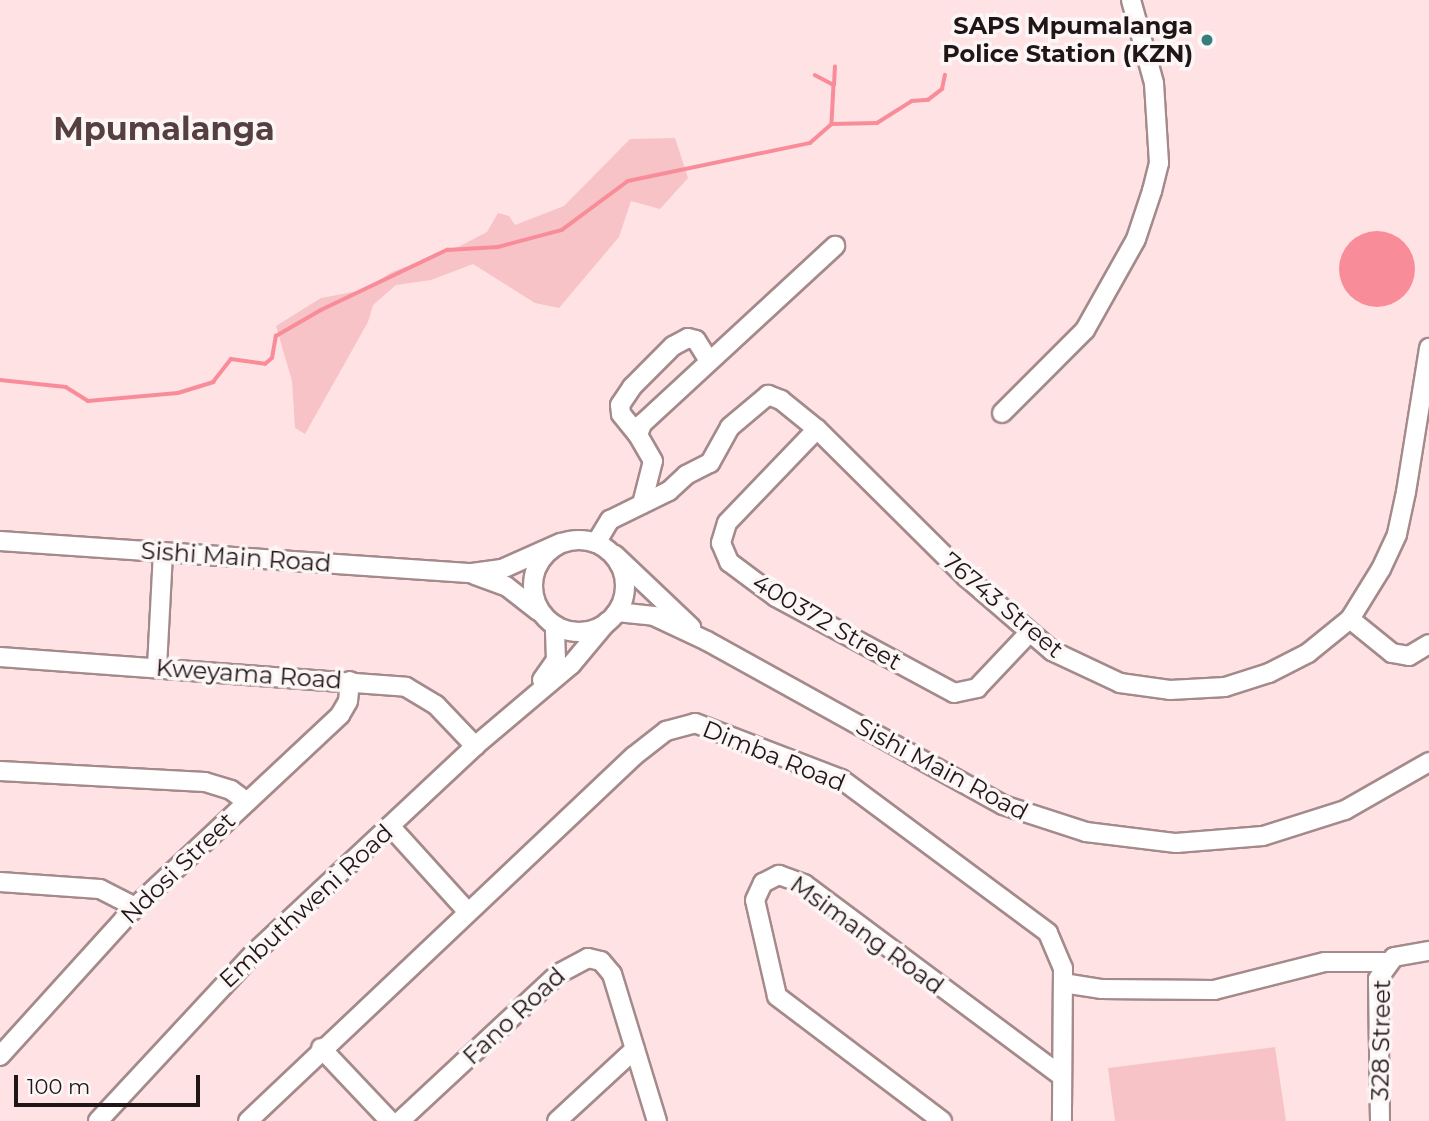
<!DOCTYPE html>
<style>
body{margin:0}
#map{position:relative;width:1429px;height:1121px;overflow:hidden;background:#ffe2e4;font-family:Montserrat,sans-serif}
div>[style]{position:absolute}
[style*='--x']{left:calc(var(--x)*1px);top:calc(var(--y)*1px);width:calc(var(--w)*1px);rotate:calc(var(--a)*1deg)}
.green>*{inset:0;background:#f7c3c7}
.water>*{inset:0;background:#f88d99}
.round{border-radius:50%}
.stream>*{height:3.5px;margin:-1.75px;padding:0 1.75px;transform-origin:1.75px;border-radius:1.75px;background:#f88d99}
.roads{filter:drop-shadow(2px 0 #a48a8b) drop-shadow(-2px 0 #a48a8b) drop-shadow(0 2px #a48a8b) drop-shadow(0 -2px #a48a8b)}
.minor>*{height:18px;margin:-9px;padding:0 9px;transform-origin:9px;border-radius:9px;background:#fff}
.minor>.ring{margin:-9px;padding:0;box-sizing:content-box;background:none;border:18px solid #fff;border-radius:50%}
.dots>*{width:19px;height:19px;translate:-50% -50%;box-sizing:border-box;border:4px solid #fcf6f6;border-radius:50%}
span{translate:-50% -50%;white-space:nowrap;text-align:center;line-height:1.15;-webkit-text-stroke:7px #fcf6f6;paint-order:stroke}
.poi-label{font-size:24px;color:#201617;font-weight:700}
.right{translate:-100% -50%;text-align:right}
.street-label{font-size:24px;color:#201617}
.district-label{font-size:32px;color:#563f41;font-weight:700}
.scale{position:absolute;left:14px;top:1075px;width:186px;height:32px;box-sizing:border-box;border:4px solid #201617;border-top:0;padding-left:9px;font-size:21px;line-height:24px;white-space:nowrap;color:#201617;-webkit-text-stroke:5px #fcf6f6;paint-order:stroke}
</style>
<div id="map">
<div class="green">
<div style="clip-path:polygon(675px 138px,688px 178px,660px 209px,631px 201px,619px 237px,559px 308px,535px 303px,473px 264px,431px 280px,396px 285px,373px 305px,368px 322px,305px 434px,295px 428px,292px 381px,276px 326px,321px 298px,364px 290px,392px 272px,460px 246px,487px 232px,498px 213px,509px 216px,515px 225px,564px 206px,630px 139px)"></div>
<div style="clip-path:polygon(1275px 1047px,1286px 1121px,1115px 1121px,1108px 1068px)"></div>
</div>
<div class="water">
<div class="round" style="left:1339px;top:231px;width:76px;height:76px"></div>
</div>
<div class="stream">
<div style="--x:815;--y:75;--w:21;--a:28"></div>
<div style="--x:834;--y:85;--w:39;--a:93"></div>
<div style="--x:834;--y:85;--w:18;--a:-87"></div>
<div style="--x:0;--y:380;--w:66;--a:6.1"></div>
<div style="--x:66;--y:387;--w:26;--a:32"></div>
<div style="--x:88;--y:401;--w:90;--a:-5.1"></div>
<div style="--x:178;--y:393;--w:37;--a:-17"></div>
<div style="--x:213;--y:382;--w:29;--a:-52"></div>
<div style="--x:231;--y:359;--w:34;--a:8"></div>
<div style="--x:265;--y:364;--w:9;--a:-41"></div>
<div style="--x:272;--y:358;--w:22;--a:-80"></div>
<div style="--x:276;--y:336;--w:52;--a:-30"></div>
<div style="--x:321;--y:310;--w:140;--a:-25.5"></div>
<div style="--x:447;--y:250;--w:51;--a:-3.4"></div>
<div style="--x:498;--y:247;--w:66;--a:-14.9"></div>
<div style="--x:562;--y:230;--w:82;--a:-36.6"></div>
<div style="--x:628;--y:181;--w:186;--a:-11.8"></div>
<div style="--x:810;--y:143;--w:29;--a:-41"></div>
<div style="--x:832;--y:124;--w:45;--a:-1.3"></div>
<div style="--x:877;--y:123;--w:41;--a:-32.2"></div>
<div style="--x:912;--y:101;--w:16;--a:-4"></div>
<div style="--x:928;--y:100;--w:18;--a:-38"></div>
<div style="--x:942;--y:89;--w:14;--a:-78"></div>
</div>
<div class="roads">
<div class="minor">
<div style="--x:1002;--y:413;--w:117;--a:-45"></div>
<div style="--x:1085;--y:330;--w:104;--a:-60.7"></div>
<div style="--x:1136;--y:239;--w:51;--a:-71.6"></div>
<div style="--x:1152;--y:191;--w:29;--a:-76"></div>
<div style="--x:1159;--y:163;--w:80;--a:-93.6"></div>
<div style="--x:1154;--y:83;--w:86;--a:-105.5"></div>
<div style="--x:817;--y:429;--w:130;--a:133.8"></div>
<div style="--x:727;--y:523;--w:21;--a:107"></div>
<div style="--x:721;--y:543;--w:21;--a:67"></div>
<div style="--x:729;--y:562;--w:59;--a:36.7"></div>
<div style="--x:776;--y:597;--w:202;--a:28.3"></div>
<div style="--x:954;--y:693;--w:24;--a:-12"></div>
<div style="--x:977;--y:688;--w:76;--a:-46.6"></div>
<div style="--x:638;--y:435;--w:27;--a:-129"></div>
<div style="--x:621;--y:414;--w:9;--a:-96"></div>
<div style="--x:620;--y:405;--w:22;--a:-56"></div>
<div style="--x:632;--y:387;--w:58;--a:-45"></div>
<div style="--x:673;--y:346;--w:17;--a:-28"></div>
<div style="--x:688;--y:338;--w:8;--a:14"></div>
<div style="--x:696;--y:340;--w:22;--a:58"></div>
<div style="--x:642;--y:504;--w:44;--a:-75.7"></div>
<div style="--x:653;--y:461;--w:30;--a:-120"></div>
<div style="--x:638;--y:435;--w:12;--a:-70"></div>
<div style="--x:642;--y:424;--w:263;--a:-42.7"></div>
<div class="ring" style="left:533px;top:540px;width:74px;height:74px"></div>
<div style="--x:0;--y:541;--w:473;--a:3.9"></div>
<div style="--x:472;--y:573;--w:30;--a:-8"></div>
<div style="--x:502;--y:569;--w:64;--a:-24.1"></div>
<div style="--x:596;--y:543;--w:27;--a:-59"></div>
<div style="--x:610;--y:520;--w:66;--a:-26.2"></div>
<div style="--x:669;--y:491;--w:23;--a:-43"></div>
<div style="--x:686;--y:475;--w:27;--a:-27"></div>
<div style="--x:710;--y:463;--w:41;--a:-60.9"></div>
<div style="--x:730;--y:427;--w:50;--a:-40.1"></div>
<div style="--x:768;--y:395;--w:14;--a:21"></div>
<div style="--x:781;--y:400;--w:46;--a:38.9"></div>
<div style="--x:817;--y:429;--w:210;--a:44.8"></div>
<div style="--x:966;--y:577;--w:113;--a:40.7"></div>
<div style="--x:1052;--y:651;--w:75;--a:25.2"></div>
<div style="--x:1120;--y:683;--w:50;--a:8"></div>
<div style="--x:1170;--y:690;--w:55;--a:-3.1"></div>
<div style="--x:1225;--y:687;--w:46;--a:-17.7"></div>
<div style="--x:1269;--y:673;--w:44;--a:-27.1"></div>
<div style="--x:1308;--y:653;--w:54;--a:-39"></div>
<div style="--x:1350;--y:619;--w:59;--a:-58.2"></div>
<div style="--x:1381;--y:569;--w:38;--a:-65"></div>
<div style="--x:1397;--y:534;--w:43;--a:-77.9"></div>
<div style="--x:1406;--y:492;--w:146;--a:-80.9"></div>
<div style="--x:615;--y:555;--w:105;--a:43.5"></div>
<div style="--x:475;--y:575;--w:33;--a:20"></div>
<div style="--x:506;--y:586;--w:41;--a:38"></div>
<div style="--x:617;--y:612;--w:37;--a:6"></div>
<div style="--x:654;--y:616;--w:59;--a:25.3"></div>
<div style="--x:707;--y:641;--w:338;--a:29"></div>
<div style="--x:1003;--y:805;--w:87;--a:18"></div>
<div style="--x:1086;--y:832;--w:91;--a:7"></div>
<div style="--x:1176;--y:843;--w:87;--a:-4.6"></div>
<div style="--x:1263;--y:836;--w:86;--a:-17.6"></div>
<div style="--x:1345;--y:810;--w:97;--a:-29.7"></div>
<div style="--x:1350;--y:619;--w:54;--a:39"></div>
<div style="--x:1392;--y:653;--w:17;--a:10"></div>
<div style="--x:1409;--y:656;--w:23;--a:-31"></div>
<div style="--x:0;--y:657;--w:407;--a:4.2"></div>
<div style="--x:406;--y:687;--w:35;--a:31"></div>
<div style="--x:436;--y:705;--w:57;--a:46.4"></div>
<div style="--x:157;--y:667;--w:115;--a:-87"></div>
<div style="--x:542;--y:680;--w:24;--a:-55"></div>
<div style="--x:556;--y:660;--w:35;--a:-92"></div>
<div style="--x:0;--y:771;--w:205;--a:3.1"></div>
<div style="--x:205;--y:782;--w:27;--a:17"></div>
<div style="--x:231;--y:790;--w:20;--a:37"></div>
<div style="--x:390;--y:826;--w:116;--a:47.8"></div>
<div style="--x:0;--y:882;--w:100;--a:4"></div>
<div style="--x:100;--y:889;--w:39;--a:27"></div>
<div style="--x:1063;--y:983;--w:38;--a:9"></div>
<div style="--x:1101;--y:989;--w:113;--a:0.5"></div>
<div style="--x:1214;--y:990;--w:114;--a:-14.2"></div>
<div style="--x:1325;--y:962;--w:63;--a:0"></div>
<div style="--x:321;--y:1048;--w:100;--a:46.6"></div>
<div style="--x:0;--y:1056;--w:201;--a:-47.8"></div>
<div style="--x:135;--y:907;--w:281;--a:-43.1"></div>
<div style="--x:340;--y:715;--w:16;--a:-60"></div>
<div style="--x:348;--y:701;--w:20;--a:-84"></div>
<div style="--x:98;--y:1121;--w:229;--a:-47.1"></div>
<div style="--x:254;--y:953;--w:303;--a:-43.1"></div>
<div style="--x:475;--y:746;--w:126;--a:-40.2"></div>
<div style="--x:571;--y:665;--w:56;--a:-50.1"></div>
<div style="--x:248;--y:1121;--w:531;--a:-43.4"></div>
<div style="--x:634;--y:756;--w:41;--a:-38"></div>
<div style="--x:666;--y:731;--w:30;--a:-15"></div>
<div style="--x:695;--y:723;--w:156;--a:21"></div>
<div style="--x:841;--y:779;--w:258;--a:36.6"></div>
<div style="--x:1048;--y:933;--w:38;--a:67"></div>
<div style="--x:1063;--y:968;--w:153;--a:90.4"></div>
<div style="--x:400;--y:1121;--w:216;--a:-42.9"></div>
<div style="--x:558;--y:974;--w:34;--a:-28"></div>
<div style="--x:588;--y:958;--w:13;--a:13"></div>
<div style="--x:601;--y:961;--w:17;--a:50"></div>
<div style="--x:612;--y:974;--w:154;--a:73"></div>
<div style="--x:557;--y:1121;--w:106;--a:-42.7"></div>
<div style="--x:942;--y:1121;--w:207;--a:-142.9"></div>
<div style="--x:777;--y:996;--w:98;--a:-102.9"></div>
<div style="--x:755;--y:900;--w:19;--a:-65"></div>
<div style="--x:763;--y:883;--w:18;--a:-27"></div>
<div style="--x:779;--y:875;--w:27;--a:20"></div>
<div style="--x:804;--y:884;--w:322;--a:36.7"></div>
<div style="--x:1380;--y:1121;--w:142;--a:-90.8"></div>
<div style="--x:1378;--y:979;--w:27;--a:-54"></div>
<div style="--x:1394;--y:957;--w:36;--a:-10"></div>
</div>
</div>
<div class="dots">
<div style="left:1207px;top:40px;background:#367e7d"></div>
</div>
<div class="poi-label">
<span class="right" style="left:1193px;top:40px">SAPS Mpumalanga<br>Police Station (KZN)</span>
</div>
<div class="street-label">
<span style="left:236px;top:557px;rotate:4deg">Sishi Main Road</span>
<span style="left:1003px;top:605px;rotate:40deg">76743 Street</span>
<span style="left:827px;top:622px;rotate:30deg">400372 Street</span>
<span style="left:249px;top:674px;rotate:4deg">Kweyama Road</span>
<span style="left:774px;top:756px;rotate:22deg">Dimba Road</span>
<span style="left:942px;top:769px;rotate:28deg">Sishi Main Road</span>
<span style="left:178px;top:868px;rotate:-44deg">Ndosi Street</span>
<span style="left:306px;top:906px;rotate:-43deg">Embuthweni Road</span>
<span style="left:867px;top:935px;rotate:36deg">Msimang Road</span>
<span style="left:514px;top:1016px;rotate:-43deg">Fano Road</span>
<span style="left:1381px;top:1040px;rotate:-89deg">328 Street</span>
</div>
<div class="district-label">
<span style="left:164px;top:129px">Mpumalanga</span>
</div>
<div class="scale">100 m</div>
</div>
